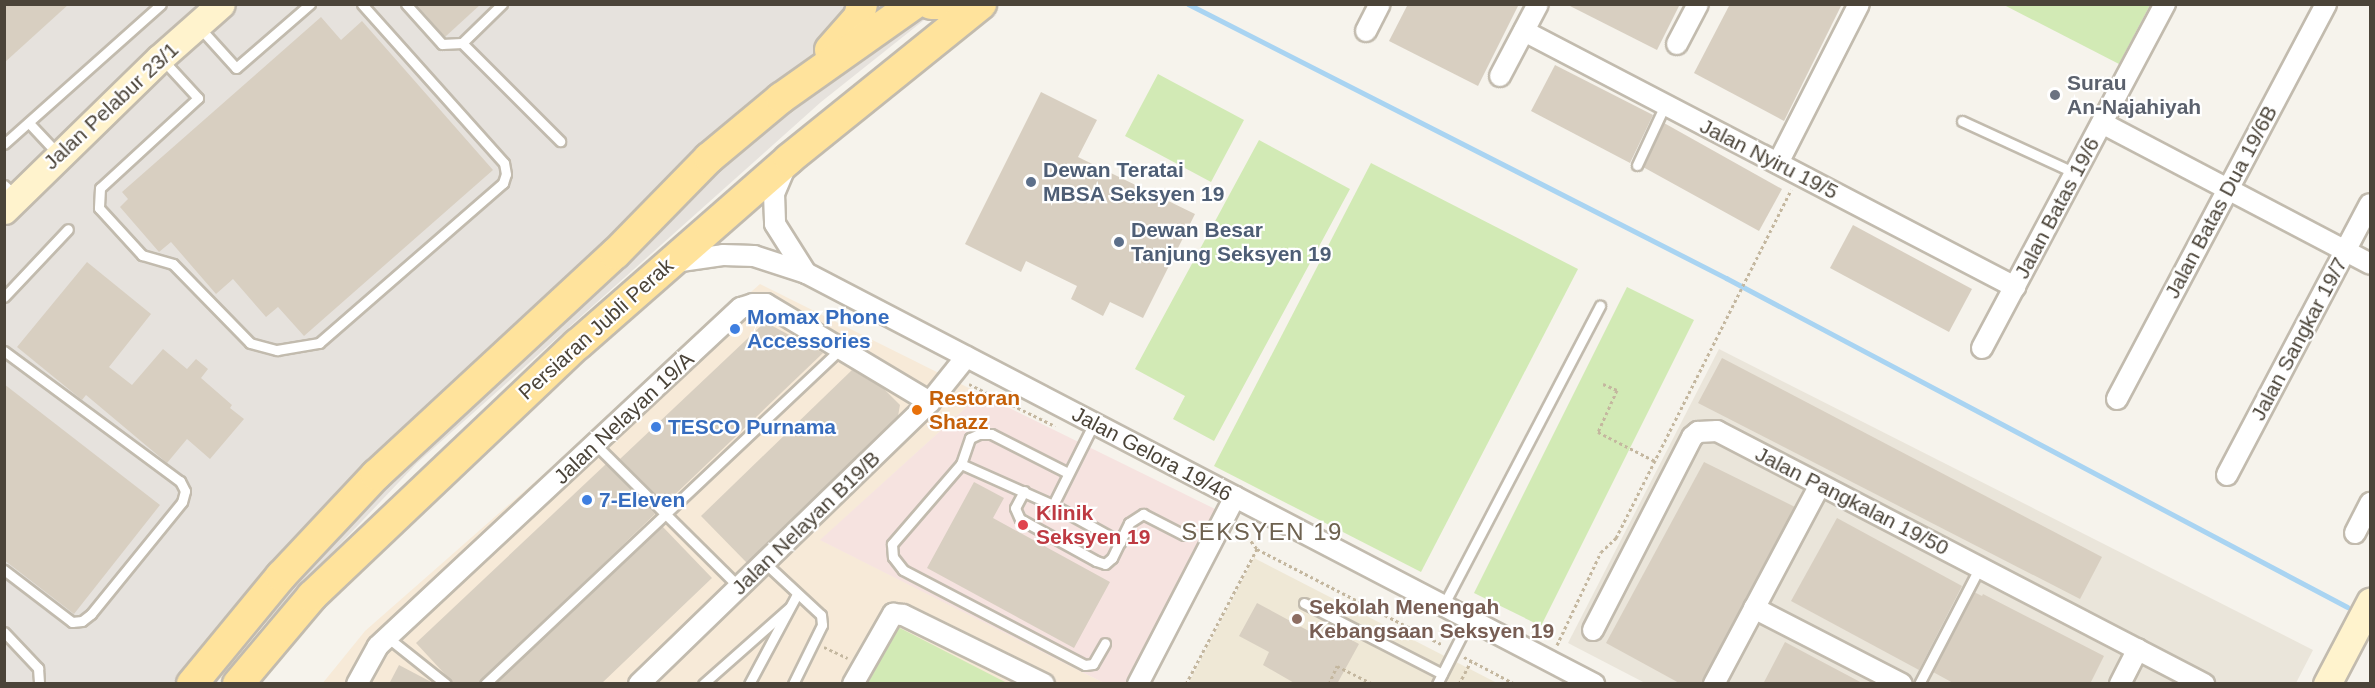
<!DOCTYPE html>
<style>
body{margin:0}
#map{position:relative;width:2375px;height:688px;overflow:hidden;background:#f6f3ec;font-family:Arial,sans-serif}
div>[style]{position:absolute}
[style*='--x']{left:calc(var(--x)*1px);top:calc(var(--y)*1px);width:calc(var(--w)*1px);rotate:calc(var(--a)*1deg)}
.residential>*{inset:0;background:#eae5da}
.commercial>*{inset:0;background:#f7ead8}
.industrial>*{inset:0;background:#e6e2dd}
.education>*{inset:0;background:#efe8d6}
.medical>*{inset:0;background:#f6e3e0}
.green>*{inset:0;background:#d2eab5}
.stream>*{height:5px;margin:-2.5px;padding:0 2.5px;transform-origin:2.5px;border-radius:2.5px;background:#a9d4f2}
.building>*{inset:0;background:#d8cfc1}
.path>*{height:3px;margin-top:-1.5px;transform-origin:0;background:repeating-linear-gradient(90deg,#c4b79f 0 3px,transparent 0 6px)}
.roads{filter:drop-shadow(2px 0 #c2bbae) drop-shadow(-2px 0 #c2bbae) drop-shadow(0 2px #c2bbae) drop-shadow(0 -2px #c2bbae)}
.lane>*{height:9px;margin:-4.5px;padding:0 4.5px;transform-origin:4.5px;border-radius:4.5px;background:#fff}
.street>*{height:20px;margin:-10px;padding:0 10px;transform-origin:10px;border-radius:10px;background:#fff}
.secondary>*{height:27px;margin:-13.5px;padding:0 13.5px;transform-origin:13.5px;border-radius:13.5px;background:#fff3cd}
.primary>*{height:30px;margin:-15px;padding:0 15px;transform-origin:15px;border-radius:15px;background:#ffe39c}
.dots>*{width:16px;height:16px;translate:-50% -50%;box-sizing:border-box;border:3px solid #fff;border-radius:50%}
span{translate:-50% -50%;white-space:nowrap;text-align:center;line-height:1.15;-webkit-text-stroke:4.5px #fff;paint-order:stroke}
.worship-label{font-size:21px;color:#5b616d;font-weight:700}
.left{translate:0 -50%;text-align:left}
.street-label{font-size:21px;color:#4b4439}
.service-label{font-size:21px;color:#4e5e75;font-weight:700}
.shop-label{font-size:21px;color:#366cbe;font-weight:700}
.food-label{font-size:21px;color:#c56008;font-weight:700}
.health-label{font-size:21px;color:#be3a42;font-weight:700}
.education-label{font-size:21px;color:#785e54;font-weight:700}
.quarter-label{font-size:24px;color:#6e6250;letter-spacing:1.5px}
.frame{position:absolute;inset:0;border:6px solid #4b4439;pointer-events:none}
</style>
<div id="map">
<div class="residential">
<div style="clip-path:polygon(1719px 349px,2313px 650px,2296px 683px,1647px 684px,1568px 643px)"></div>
</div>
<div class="commercial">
<div style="clip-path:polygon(760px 284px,981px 394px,821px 540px,1104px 683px,322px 684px,365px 631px)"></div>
</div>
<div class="industrial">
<div style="clip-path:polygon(4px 5px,943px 5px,821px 102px,417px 463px,237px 653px,216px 684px,5px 683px)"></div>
</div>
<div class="education">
<div style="clip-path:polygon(1254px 558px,1497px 683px,1188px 684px)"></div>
</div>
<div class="medical">
<div style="clip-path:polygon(981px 394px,1217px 510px,1125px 683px,1104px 683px,820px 540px)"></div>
</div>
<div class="green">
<div style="clip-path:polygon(2004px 5px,2150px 5px,2119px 64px)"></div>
<div style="clip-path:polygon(1158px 74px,1244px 120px,1211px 182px,1125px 136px)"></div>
<div style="clip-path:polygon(1259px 140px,1350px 189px,1214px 441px,1173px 419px,1185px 396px,1135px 369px)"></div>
<div style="clip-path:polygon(1371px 163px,1578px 269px,1421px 572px,1214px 466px)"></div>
<div style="clip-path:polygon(1627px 287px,1694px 320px,1541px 626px,1474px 593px)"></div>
<div style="clip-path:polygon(898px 627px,1007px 683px,868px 683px)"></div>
</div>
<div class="stream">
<div style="--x:1188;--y:4;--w:604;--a:26.99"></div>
<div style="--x:1726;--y:278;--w:703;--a:27.91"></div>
</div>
<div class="building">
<div style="clip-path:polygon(4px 4px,69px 4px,4px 63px)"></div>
<div style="clip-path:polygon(416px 4px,481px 4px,445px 37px)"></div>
<div style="clip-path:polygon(1408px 4px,1519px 4px,1478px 86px,1389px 41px)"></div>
<div style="clip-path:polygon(1566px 4px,1680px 4px,1657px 50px)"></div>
<div style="clip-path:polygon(1730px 4px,1842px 4px,1784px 121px,1694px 73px)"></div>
<div style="clip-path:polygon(321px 17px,341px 40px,362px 21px,493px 170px,304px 336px,278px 307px,266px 317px,233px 279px,216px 294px,171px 242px,159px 252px,120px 207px,128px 199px,122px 192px)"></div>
<div style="clip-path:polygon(1555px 65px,1653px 115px,1630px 163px,1531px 111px)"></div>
<div style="clip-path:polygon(1041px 92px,1097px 120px,1078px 157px,1195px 214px,1143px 318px,1110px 302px,1103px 316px,1071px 299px,1077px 286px,1026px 261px,1021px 272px,965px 244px)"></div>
<div style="clip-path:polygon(1664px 123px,1782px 189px,1759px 231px,1643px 167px)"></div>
<div style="clip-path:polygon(1853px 225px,1972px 289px,1949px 332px,1830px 268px)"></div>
<div style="clip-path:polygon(87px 262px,151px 314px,109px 367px,132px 385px,163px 349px,187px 369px,196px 359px,208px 369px,201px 378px,232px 405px,230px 408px,244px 419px,210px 459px,187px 439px,167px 463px,86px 395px,82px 400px,17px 347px)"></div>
<div style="clip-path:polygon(765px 322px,823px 353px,665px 504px,620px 459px)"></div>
<div style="clip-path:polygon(1722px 358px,2102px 557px,2080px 599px,1698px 403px)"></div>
<div style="clip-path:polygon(852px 370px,883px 388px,900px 405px,898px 416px,747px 563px,701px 516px)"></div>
<div style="clip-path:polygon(4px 384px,160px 505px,74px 614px,4px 560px)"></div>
<div style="clip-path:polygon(1704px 462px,1795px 507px,1702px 684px,1681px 684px,1606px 643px)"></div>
<div style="clip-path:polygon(606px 464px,655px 514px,478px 684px,454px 684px,416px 643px)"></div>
<div style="clip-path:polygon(974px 482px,1004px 498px,993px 518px,1110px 582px,1074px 648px,927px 568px)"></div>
<div style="clip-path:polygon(1837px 518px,1962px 586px,1919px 670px,1791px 601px)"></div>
<div style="clip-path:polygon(662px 526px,712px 578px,624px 662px,601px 684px,495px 684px)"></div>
<div style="clip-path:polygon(1974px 592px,1982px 596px,1983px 594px,2104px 656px,2090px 684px,1955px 684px,1933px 672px)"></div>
<div style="clip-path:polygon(1257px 603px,1318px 636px,1324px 625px,1359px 644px,1337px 684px,1296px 684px,1263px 665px,1269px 652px,1239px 636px)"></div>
<div style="clip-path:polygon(1785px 642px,1815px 658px,1864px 684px,1763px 684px)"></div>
<div style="clip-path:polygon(399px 665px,435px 684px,389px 684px)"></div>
</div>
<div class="path">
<div style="--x:969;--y:384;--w:96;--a:26"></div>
<div style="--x:1603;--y:384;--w:15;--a:23"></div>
<div style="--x:1617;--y:390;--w:46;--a:114.3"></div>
<div style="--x:1598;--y:432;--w:64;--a:27"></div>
<div style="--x:1240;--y:527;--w:28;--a:52"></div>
<div style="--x:1257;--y:549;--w:209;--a:27.3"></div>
<div style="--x:1557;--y:645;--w:103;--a:-64.7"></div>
<div style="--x:1601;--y:552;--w:21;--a:-43"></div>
<div style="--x:1616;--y:538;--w:390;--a:-63.3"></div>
<div style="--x:824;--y:647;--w:26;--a:25"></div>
<div style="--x:1464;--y:657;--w:58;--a:27.9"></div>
<div style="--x:1186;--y:684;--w:153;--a:-62.3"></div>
<div style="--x:1329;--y:684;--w:20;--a:-66"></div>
<div style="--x:1337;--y:666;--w:40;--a:26.6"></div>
<div style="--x:1459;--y:684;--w:26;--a:-62"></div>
</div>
<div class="roads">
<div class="lane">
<div style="--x:406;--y:4;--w:54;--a:48"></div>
<div style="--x:442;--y:44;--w:20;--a:-3"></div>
<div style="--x:462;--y:43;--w:56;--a:-44.3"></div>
<div style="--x:199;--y:27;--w:55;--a:47.9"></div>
<div style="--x:236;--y:68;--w:98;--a:-40.9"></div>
<div style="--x:462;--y:43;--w:139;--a:45"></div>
<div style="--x:162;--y:59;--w:53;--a:47.3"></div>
<div style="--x:198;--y:98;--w:133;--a:137.4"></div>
<div style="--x:100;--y:188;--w:20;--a:93"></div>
<div style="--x:99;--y:208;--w:64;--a:47.5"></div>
<div style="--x:142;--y:255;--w:32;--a:16"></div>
<div style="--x:173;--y:264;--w:110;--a:45.7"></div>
<div style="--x:250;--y:343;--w:28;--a:15"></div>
<div style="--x:277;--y:350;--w:43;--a:-9.5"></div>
<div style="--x:319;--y:343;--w:244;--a:-41"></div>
<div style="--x:503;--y:183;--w:9;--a:-72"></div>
<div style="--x:506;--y:174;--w:11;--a:-100"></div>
<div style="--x:504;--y:163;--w:213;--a:-131.8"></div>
<div style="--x:1962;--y:121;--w:124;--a:24.7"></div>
<div style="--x:29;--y:123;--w:42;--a:46.9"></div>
<div style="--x:4;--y:144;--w:210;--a:-41.7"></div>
<div style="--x:1637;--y:165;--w:66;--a:-65"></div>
<div style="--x:4;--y:185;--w:16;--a:43"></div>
<div style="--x:4;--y:297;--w:93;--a:-46.7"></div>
<div style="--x:4;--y:351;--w:219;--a:36.5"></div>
<div style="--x:180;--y:481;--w:11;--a:63"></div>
<div style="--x:185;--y:491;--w:11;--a:105"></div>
<div style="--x:182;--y:502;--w:144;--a:129.1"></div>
<div style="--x:91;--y:614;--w:11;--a:142"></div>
<div style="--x:82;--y:621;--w:10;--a:174"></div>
<div style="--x:72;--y:622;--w:86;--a:-142.6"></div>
<div style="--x:1094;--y:423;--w:92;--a:116.6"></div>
<div style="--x:1053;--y:505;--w:77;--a:28.9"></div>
<div style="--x:596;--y:445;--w:202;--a:44.8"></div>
<div style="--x:961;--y:464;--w:101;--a:24"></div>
<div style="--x:1068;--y:473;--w:86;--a:-153.1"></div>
<div style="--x:991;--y:434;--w:12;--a:180"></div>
<div style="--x:979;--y:434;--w:10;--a:156"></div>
<div style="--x:970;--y:438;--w:28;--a:109"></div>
<div style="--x:961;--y:464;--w:106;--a:130.8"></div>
<div style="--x:892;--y:544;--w:13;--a:86"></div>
<div style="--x:893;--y:557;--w:16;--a:52"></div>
<div style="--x:903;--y:570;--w:205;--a:27.6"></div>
<div style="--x:1085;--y:665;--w:8;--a:-7"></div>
<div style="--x:1093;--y:664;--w:24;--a:-60"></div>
<div style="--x:1024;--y:491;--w:19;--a:118"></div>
<div style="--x:1015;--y:508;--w:12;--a:66"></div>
<div style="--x:1020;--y:519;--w:87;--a:28.9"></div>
<div style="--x:1096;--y:561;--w:9;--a:18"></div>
<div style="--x:1105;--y:564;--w:9;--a:-41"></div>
<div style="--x:1112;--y:558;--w:39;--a:-64"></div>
<div style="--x:1129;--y:523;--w:17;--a:-33"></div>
<div style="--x:1143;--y:514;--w:46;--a:27.1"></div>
<div style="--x:765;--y:563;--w:76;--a:42.9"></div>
<div style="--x:821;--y:615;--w:10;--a:84"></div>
<div style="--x:822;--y:625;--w:66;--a:116.2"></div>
<div style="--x:1304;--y:603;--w:155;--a:27.2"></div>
<div style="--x:1443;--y:606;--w:339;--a:-62.4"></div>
<div style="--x:4;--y:632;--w:50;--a:46.6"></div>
<div style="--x:38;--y:668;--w:16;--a:86"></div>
<div style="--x:387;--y:637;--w:75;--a:38.5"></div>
<div style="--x:485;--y:684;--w:488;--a:-43.3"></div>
<div style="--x:703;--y:684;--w:115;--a:-41.5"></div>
<div style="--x:749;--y:684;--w:102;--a:-61.9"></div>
<div style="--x:1437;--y:684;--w:73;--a:-63.1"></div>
<div style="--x:1919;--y:684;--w:132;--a:-62.5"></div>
</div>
<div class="street">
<div style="--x:1366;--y:31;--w:30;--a:-63"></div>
<div style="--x:1524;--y:31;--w:554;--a:27.54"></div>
<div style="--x:1677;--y:44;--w:45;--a:-62.3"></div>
<div style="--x:1500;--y:76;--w:81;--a:-62.2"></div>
<div style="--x:2102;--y:123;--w:303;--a:27.7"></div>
<div style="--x:1778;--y:163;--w:178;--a:-63"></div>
<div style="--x:784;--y:170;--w:25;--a:113"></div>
<div style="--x:774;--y:193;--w:31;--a:88"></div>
<div style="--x:775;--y:224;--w:58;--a:57.7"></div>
<div style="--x:674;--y:262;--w:49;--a:-8.1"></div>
<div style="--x:723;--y:255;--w:31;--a:2"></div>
<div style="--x:754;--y:256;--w:55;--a:18.1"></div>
<div style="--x:806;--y:273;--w:889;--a:27.55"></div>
<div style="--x:1982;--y:348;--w:390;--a:-62"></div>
<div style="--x:2117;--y:399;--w:447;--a:-62.1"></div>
<div style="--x:2227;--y:475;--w:306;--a:-62.2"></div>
<div style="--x:2355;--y:533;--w:34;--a:-63"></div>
<div style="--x:1754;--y:608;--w:166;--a:27.2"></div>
<div style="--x:1593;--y:630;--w:217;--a:-62.8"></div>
<div style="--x:1692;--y:437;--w:8;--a:-40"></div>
<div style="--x:1698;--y:432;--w:19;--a:-3"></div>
<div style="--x:1717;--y:431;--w:549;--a:27.45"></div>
<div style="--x:357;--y:684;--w:43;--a:-61.1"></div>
<div style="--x:378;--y:646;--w:496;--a:-43"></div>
<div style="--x:741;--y:308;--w:13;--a:-18"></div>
<div style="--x:753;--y:304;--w:13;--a:0"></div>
<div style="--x:766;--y:304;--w:191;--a:30.9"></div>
<div style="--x:639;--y:684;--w:405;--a:-44.1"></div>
<div style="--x:930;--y:402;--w:58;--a:-51.3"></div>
<div style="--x:853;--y:684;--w:81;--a:-60.3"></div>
<div style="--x:893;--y:614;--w:10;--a:6"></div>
<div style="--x:903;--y:615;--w:157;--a:26.1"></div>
<div style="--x:1138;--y:684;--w:211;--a:-62.6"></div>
<div style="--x:1714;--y:684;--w:225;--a:-62"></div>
<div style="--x:2120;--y:684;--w:39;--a:-63"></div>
</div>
<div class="secondary">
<div style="--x:4;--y:210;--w:218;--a:-44.3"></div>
<div style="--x:160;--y:58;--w:81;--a:-41.5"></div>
<div style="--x:2327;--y:684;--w:93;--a:-62.3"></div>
</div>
<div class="primary">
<div style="--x:931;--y:4;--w:29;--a:0"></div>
<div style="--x:830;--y:50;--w:44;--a:-48.7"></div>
<div style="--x:859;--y:17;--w:13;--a:-77"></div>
<div style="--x:192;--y:684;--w:140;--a:-50.5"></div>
<div style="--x:281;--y:576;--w:139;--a:-46.8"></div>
<div style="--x:376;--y:475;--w:326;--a:-42.8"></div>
<div style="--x:615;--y:254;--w:134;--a:-45.6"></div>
<div style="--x:709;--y:158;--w:94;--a:-39.8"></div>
<div style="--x:781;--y:98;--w:163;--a:-35.3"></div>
<div style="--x:238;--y:684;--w:115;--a:-49.9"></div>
<div style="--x:312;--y:596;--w:366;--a:-43.5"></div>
<div style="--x:578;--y:344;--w:281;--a:-41.2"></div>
<div style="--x:789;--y:159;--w:247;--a:-38.9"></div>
</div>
</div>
<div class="dots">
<div style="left:2055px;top:95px;background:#6b7280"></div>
<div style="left:1031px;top:182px;background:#5c6f8a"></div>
<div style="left:1119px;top:242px;background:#5c6f8a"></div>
<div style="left:735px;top:329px;background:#3f7fe0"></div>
<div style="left:917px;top:410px;background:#e8710a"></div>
<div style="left:656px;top:427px;background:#3f7fe0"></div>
<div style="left:587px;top:500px;background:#3f7fe0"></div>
<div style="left:1023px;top:525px;background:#e0444e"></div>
<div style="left:1297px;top:619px;background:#8d6e63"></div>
</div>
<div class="worship-label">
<span class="left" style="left:2067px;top:95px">Surau<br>An-Najahiyah</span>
</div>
<div class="street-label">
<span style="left:111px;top:106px;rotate:-43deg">Jalan Pelabur 23/1</span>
<span style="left:1769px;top:159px;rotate:27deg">Jalan Nyiru 19/5</span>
<span style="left:2221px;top:202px;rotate:-62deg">Jalan Batas Dua 19/6B</span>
<span style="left:2057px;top:208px;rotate:-62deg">Jalan Batas 19/6</span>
<span style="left:596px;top:329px;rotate:-42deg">Persiaran Jubli Perak</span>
<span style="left:2299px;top:339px;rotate:-62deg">Jalan Sangkar 19/7</span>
<span style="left:624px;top:418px;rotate:-43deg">Jalan Nelayan 19/A</span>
<span style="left:1152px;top:454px;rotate:28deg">Jalan Gelora 19/46</span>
<span style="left:1852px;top:501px;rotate:27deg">Jalan Pangkalan 19/50</span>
<span style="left:806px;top:523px;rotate:-44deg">Jalan Nelayan B19/B</span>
</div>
<div class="service-label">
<span class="left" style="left:1043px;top:182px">Dewan Teratai<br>MBSA Seksyen 19</span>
<span class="left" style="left:1131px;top:242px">Dewan Besar<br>Tanjung Seksyen 19</span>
</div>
<div class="shop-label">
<span class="left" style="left:747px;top:329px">Momax Phone<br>Accessories</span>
<span class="left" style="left:668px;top:427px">TESCO Purnama</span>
<span class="left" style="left:599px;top:500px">7-Eleven</span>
</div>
<div class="food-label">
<span class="left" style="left:929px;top:410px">Restoran<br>Shazz</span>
</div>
<div class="health-label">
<span class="left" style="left:1036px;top:525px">Klinik<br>Seksyen 19</span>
</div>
<div class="education-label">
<span class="left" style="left:1309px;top:619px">Sekolah Menengah<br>Kebangsaan Seksyen 19</span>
</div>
<div class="quarter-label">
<span style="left:1262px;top:532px">SEKSYEN 19</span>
</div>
<div class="frame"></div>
</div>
